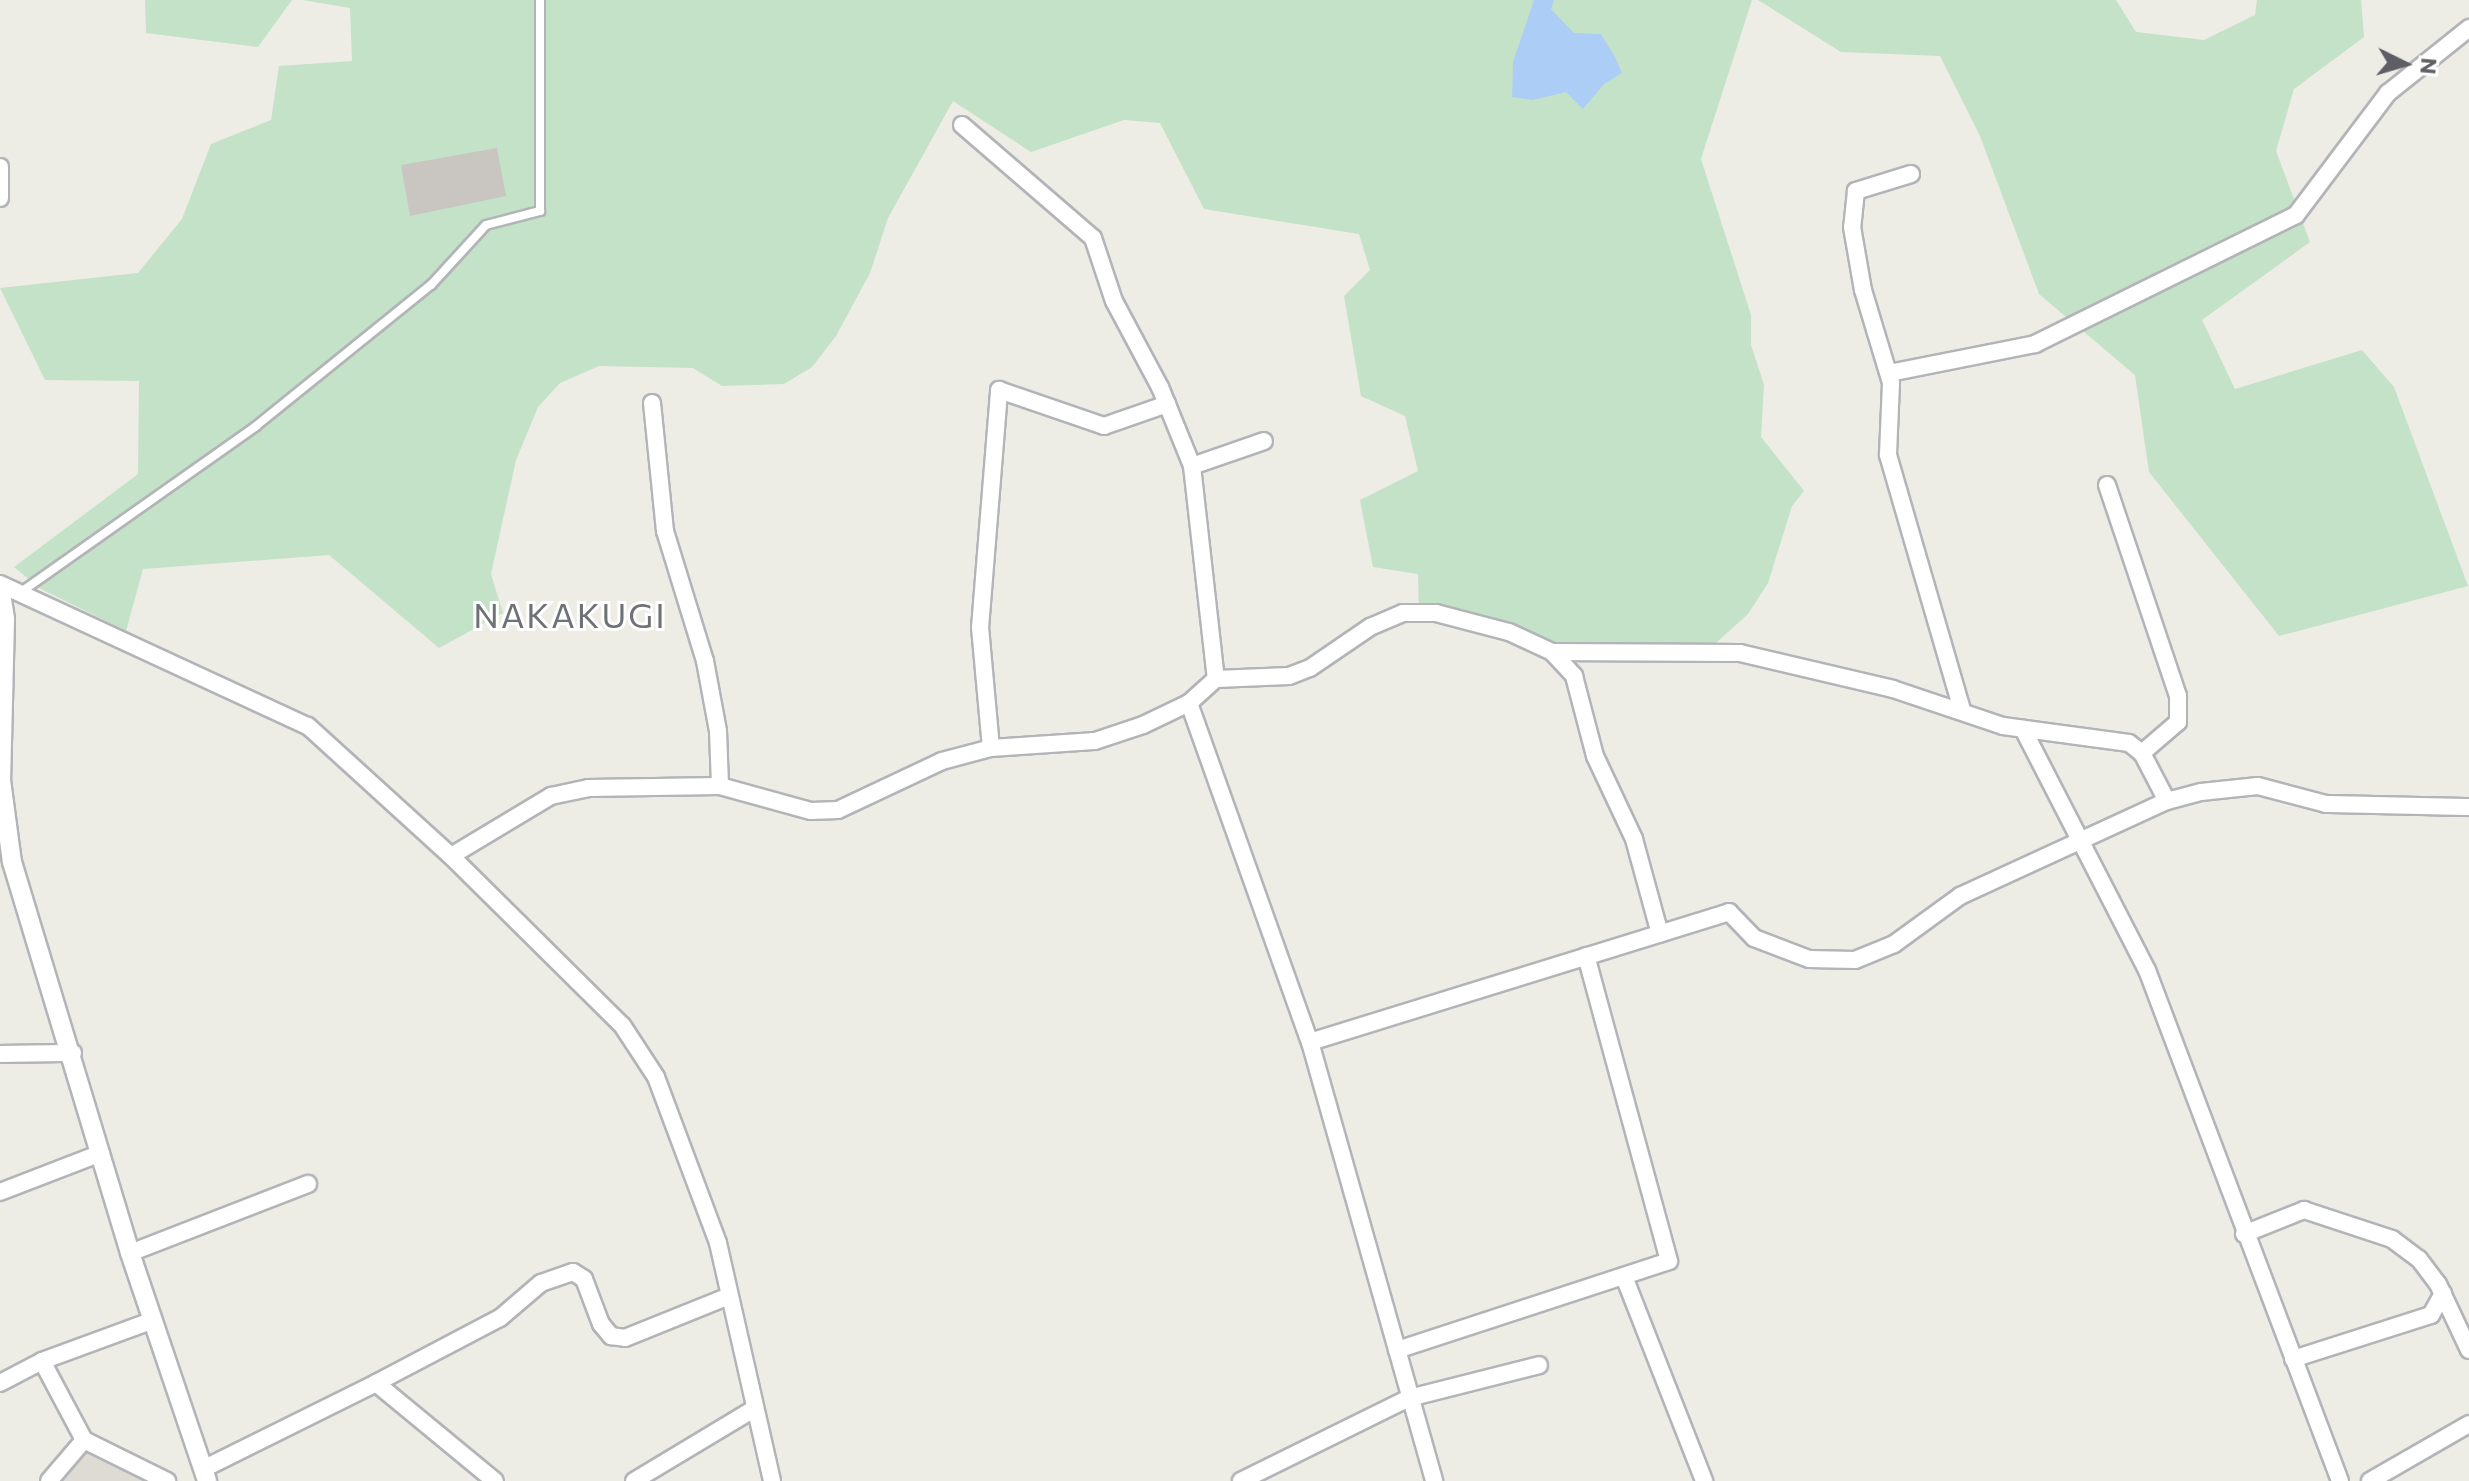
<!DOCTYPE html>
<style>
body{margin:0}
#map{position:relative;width:2469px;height:1481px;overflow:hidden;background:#edece5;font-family:Commissioner,sans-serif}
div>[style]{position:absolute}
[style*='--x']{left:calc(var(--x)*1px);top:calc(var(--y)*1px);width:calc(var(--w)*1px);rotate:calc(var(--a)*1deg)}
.education>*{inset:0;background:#dddbd3}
.green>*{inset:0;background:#c4e2c7}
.water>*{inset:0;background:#accef6}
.building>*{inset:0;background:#c9c6c2}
.roads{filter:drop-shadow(2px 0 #b2b4b8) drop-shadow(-2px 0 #b2b4b8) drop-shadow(0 2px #b2b4b8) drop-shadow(0 -2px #b2b4b8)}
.service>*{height:8px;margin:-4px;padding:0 4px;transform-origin:4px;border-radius:4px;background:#fff}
.minor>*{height:16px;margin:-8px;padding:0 8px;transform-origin:8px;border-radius:8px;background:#fff}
.tertiary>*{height:18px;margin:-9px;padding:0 9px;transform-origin:9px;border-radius:9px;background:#fff}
span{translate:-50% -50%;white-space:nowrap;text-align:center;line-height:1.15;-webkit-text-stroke:6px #fff;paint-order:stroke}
.quarter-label{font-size:34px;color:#6e7175;letter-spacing:2px}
.north{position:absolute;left:2365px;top:24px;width:80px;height:80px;-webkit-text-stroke:6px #fff;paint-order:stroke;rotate:95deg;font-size:22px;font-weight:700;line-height:32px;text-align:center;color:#5d5f64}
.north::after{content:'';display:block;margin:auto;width:28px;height:36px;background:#5d5f64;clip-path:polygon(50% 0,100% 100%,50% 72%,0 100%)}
</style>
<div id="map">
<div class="education">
<div style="clip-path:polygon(86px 1449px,153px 1481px,61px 1481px)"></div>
</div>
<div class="green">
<div style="clip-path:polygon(145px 0,292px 0,258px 47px,146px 33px)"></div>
<div style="clip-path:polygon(303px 0,1752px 0,1701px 159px,1751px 315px,1751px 345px,1764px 385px,1761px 437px,1804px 491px,1792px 506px,1768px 583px,1748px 614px,1707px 651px,1570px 652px,1419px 613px,1418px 574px,1373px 567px,1360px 500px,1418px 471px,1405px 416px,1361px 396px,1344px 296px,1370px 270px,1359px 234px,1204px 209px,1160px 123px,1124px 120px,1031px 152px,953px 101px,888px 218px,870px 273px,836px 336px,812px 367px,784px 384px,722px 386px,693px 368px,599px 366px,560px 383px,538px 407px,516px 460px,491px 574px,503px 613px,439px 648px,329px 555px,143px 569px,126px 631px,41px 589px,14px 567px,138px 474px,139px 381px,45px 380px,0 288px,138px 273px,182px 219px,211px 144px,271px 120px,279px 66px,352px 61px,350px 8px)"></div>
<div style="clip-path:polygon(1758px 0,2116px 0,2136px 32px,2204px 40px,2255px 15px,2257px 0,2361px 0,2364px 37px,2294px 89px,2276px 151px,2310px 242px,2202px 320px,2235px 389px,2362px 350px,2394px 387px,2468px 586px,2279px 636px,2149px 472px,2135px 375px,2039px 294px,1980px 136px,1940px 56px,1841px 52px)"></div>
</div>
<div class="water">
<div style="clip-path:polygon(1534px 0,1554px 0,1551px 9px,1574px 33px,1601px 34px,1615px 57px,1622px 73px,1604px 84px,1583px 109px,1566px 92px,1533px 100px,1512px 97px,1513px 62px)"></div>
</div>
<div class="building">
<div style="clip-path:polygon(497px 148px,506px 196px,410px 216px,401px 165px)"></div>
</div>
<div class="roads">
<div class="service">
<div style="--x:21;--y:592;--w:288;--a:-35.2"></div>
<div style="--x:256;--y:426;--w:225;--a:-38.9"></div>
<div style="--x:431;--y:285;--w:81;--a:-47.5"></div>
<div style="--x:486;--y:225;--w:56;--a:-14.5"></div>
<div style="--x:540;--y:211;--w:211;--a:-90"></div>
</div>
<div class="minor">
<div style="--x:962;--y:125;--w:173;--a:40.8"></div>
<div style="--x:1093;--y:238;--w:66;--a:71.6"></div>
<div style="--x:1114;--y:301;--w:98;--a:61.9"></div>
<div style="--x:1160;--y:387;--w:85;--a:67.9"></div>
<div style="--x:1192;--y:466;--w:214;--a:83.6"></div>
<div style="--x:0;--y:167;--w:31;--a:90"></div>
<div style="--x:1911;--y:174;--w:58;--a:162.8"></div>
<div style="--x:1856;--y:191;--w:36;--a:96"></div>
<div style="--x:1852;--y:227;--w:64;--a:80.1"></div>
<div style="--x:1863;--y:290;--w:97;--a:73.2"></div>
<div style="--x:1891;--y:383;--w:72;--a:92.4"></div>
<div style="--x:1888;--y:455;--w:266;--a:73.8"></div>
<div style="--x:1889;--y:373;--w:149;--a:-11.2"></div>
<div style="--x:2035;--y:344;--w:291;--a:-26.3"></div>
<div style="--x:2296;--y:215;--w:153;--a:-53"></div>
<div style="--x:2388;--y:93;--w:104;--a:-38.7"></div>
<div style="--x:652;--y:403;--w:129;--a:84.2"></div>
<div style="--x:665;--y:531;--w:136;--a:72.9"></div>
<div style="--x:705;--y:661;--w:71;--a:79.5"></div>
<div style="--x:718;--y:731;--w:55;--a:87.9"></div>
<div style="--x:1192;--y:466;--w:76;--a:-19.1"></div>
<div style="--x:2107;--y:485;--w:223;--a:71.4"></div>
<div style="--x:2178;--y:696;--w:26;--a:90"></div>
<div style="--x:2178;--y:722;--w:48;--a:139.3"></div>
<div style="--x:0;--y:584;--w:339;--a:24.8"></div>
<div style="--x:308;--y:726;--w:193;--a:42.3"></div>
<div style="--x:451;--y:856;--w:240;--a:44.7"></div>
<div style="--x:622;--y:1025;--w:62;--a:56.8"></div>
<div style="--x:656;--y:1077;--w:177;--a:69.5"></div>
<div style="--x:718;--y:1243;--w:244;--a:77.2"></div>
<div style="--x:1552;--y:652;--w:33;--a:47"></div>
<div style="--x:1574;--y:676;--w:83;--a:75.3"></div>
<div style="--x:1595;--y:756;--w:92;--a:64.8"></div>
<div style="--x:1634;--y:839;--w:98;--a:74.7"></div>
<div style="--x:1189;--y:703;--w:360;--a:70.4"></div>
<div style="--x:1310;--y:1042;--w:456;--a:74.2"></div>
<div style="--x:2023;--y:729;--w:271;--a:62.8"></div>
<div style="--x:2147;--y:970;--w:546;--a:69.31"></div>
<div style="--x:991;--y:748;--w:121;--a:-95.2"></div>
<div style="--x:980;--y:628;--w:239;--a:-85.4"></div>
<div style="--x:999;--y:390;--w:111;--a:18.9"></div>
<div style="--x:1104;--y:426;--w:67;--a:-19.2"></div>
<div style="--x:451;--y:856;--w:117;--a:-31"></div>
<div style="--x:551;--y:796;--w:38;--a:-12"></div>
<div style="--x:588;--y:788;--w:132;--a:-0.9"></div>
<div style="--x:720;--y:786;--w:94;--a:15.4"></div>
<div style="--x:811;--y:811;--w:27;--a:-2"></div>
<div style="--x:838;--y:810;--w:115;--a:-25.2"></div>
<div style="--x:942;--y:761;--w:51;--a:-14.9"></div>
<div style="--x:991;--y:748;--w:104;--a:-3.9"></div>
<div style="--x:1095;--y:741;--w:51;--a:-18.4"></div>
<div style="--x:1143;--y:725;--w:51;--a:-25.6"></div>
<div style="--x:1189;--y:703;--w:36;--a:-42"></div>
<div style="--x:1216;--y:679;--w:73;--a:-2.4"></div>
<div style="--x:1289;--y:676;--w:22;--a:-21"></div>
<div style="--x:1310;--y:668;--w:73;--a:-34.3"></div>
<div style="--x:1370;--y:627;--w:36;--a:-23"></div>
<div style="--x:1403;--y:613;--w:33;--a:0"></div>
<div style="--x:1436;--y:613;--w:75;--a:14.6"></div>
<div style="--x:1509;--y:632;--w:47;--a:24.9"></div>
<div style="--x:1552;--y:652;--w:188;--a:0.3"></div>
<div style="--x:1740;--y:653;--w:157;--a:13.2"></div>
<div style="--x:1893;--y:689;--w:116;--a:18.6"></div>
<div style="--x:2003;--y:726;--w:127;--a:7.7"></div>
<div style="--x:2129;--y:743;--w:16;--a:38"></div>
<div style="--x:2142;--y:753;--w:54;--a:62.5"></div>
<div style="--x:1310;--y:1042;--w:439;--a:-17.2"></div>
<div style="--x:1729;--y:912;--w:36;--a:46"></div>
<div style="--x:1754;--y:938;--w:59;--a:20.9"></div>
<div style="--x:1809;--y:959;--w:46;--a:1.2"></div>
<div style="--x:1855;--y:960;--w:42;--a:-22.3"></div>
<div style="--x:1894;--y:944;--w:82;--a:-36"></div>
<div style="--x:1960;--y:896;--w:228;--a:-24.7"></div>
<div style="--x:2167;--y:801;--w:35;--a:-15"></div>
<div style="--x:2201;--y:792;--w:57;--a:-6"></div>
<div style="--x:2258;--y:786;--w:70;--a:14.8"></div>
<div style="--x:2326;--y:804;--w:143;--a:1.2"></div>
<div style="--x:0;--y:1054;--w:73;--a:-0.8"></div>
<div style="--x:0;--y:1192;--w:108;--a:-21.1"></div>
<div style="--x:2244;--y:1234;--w:65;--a:-21.8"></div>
<div style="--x:2304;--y:1210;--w:93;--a:18.2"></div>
<div style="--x:2392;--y:1239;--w:34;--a:37"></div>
<div style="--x:2419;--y:1259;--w:31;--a:53"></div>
<div style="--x:2438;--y:1284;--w:73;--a:64.8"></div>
<div style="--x:130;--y:1253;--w:191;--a:-21.2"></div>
<div style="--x:1625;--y:1279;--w:217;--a:68.6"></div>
<div style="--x:1397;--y:1350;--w:286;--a:-18.1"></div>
<div style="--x:1669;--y:1261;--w:316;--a:-105.2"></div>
<div style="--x:2293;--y:1359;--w:145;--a:-17.7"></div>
<div style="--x:2431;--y:1315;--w:25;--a:-61"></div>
<div style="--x:42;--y:1361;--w:89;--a:62"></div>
<div style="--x:0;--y:1383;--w:47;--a:-27.6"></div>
<div style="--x:42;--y:1361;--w:116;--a:-20.2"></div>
<div style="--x:376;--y:1383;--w:140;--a:-27.7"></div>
<div style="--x:500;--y:1318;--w:54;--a:-40.5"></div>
<div style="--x:541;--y:1283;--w:34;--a:-19"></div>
<div style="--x:573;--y:1272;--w:13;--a:32"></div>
<div style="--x:584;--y:1279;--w:48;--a:69.3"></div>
<div style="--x:601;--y:1324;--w:16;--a:50"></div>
<div style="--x:611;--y:1336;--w:14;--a:8"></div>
<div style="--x:625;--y:1338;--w:112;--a:-22"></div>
<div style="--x:205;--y:1468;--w:191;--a:-26.4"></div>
<div style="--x:376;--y:1383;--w:154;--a:39.5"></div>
<div style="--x:49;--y:1481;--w:54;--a:-49.5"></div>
<div style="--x:84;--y:1440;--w:93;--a:26.3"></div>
<div style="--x:634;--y:1481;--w:140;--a:-31"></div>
<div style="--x:1241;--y:1481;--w:187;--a:-26.3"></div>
<div style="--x:1409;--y:1398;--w:134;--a:-14.2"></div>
<div style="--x:2370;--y:1481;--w:114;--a:-29.9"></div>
</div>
<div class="tertiary">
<div style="--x:0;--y:587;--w:33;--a:81"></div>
<div style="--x:5;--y:620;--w:160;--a:91.4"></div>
<div style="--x:1;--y:780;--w:83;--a:82.4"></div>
<div style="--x:12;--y:862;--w:408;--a:73.2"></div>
<div style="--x:130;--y:1253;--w:241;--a:71.3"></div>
</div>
</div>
<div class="quarter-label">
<span style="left:570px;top:615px">NAKAKUGI</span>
</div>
<div class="north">N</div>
</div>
